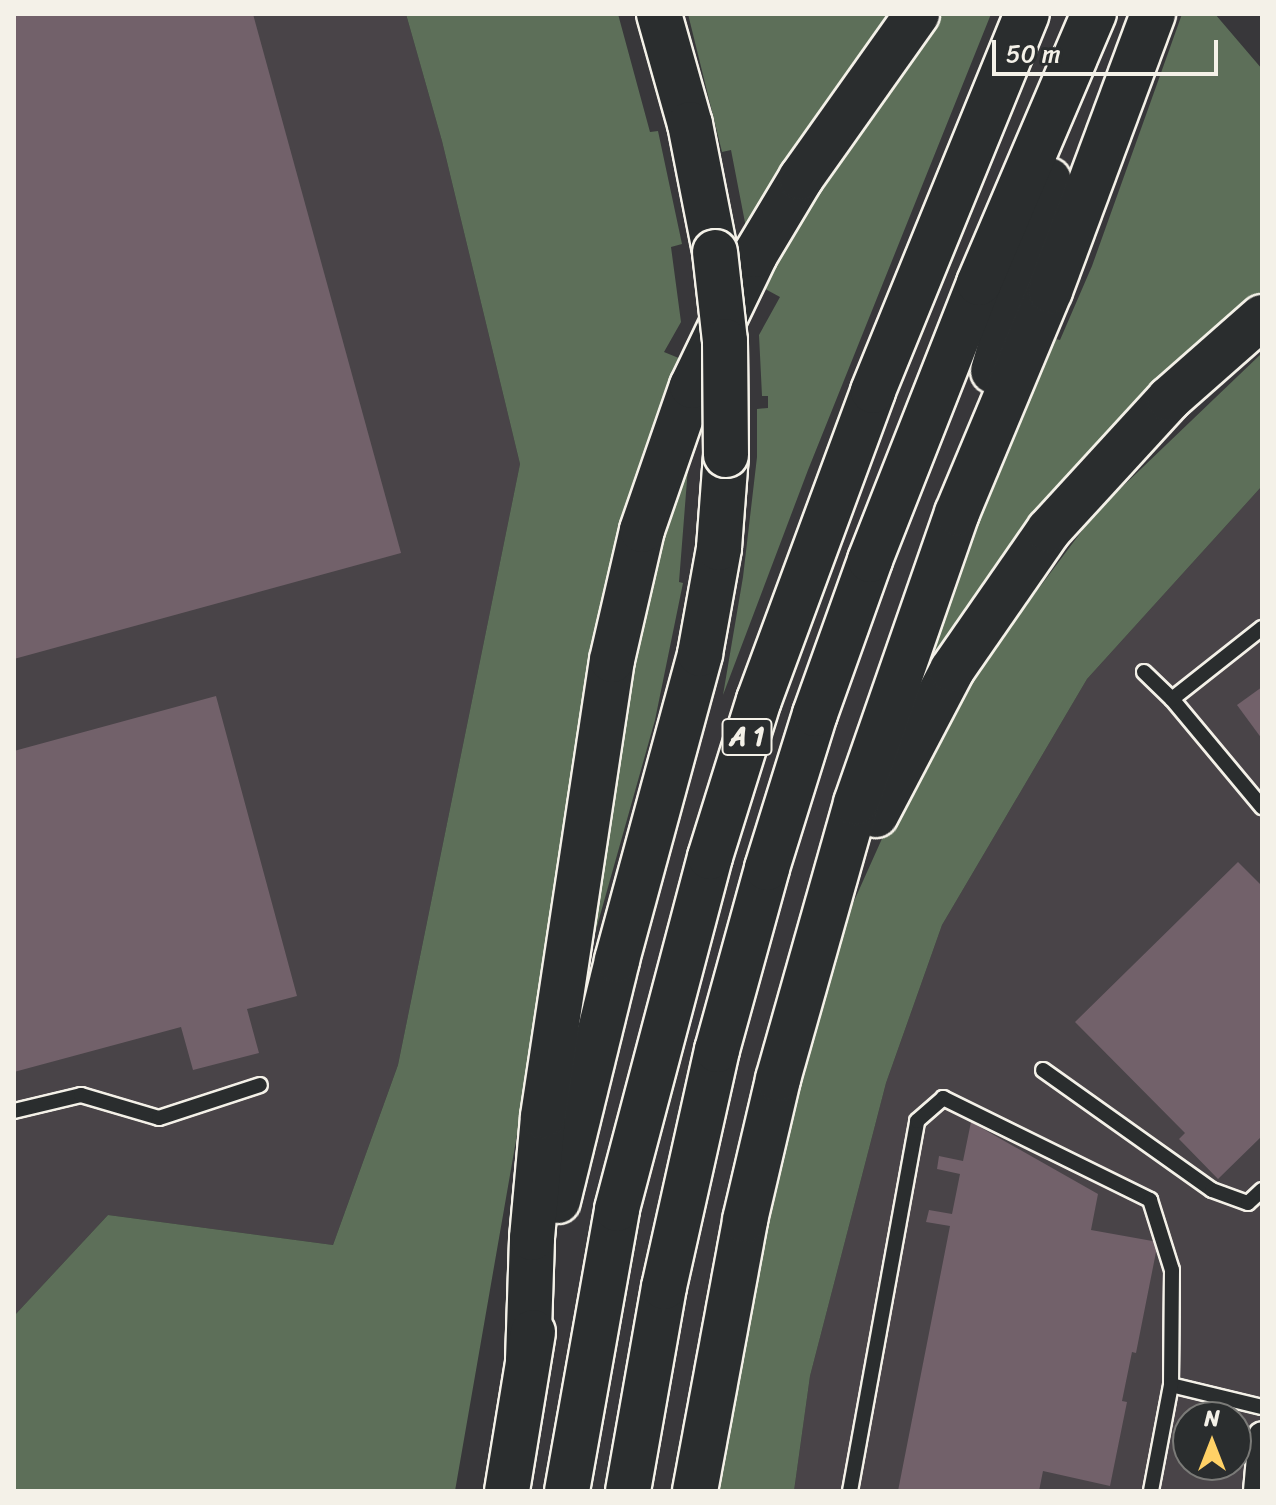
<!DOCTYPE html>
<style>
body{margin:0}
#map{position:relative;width:1276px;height:1505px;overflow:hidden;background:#38373a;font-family:Sriracha,sans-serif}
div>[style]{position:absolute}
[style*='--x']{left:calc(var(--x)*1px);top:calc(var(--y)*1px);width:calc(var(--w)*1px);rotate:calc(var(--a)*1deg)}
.built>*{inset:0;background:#494448}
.green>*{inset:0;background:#5d6f59}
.building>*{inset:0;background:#72616a}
.roads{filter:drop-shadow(2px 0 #f4f1e8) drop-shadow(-2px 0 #f4f1e8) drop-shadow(0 2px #f4f1e8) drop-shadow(0 -2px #f4f1e8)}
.lane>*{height:14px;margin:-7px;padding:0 7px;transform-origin:7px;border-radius:7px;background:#2a2d2e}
.street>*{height:26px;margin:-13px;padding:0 13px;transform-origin:13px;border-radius:13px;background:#2a2d2e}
.highway>*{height:44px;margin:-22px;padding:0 22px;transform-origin:22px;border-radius:22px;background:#2a2d2e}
.bridges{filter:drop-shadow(2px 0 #f4f1e8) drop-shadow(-2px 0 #f4f1e8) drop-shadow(0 2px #f4f1e8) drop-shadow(0 -2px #f4f1e8)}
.highway-bridge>*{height:44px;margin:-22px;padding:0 22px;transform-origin:22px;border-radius:22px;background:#2a2d2e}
span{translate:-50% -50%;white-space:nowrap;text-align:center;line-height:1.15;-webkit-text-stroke:6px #2a2d2e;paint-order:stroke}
.shield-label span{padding:2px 6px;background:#2a2d2e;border:2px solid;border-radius:6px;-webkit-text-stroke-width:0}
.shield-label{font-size:26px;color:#f4f1e8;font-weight:700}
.frame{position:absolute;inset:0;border:16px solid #f4f1e8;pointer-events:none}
.north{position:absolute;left:1172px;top:1401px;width:80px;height:80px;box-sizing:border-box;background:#2a2d2e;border:2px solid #7b7b78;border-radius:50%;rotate:0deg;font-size:22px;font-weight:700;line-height:32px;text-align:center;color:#f4f1e8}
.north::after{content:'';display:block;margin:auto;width:28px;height:36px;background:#ffd166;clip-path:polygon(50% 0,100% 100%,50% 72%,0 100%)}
.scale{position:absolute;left:992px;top:40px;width:226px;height:36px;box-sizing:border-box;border:4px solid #f4f1e8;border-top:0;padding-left:10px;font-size:24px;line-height:28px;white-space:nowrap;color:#f4f1e8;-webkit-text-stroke:6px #2a2d2e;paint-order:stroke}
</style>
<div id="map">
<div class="built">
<div style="clip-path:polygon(14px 14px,406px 14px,442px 141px,520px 464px,398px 1065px,333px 1245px,108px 1215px,14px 1316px)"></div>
<div style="clip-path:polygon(evenodd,1262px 486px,1262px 1491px,794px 1491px,810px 1376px,886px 1083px,942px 925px,1087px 679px,1262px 486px,1188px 1417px,1236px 1417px,1236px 1465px,1188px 1465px,1188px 1417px)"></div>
</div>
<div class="green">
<div style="clip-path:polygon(406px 14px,618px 14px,650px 132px,658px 131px,682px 244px,671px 247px,681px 322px,664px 352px,686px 361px,558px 899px,455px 1491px,14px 1491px,14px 1316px,108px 1215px,333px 1245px,398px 1065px,520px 464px,442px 141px)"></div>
<div style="clip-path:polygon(688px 14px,893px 14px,747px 233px,731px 150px,722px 152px)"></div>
<div style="clip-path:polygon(938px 14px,991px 14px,808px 470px,723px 695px,743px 577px,757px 457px,757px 409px,768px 408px,768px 396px,762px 396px,759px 335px,780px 297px,758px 285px,799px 209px)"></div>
<div style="clip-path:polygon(1182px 14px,1215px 14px,1262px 69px,1262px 298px,914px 706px,928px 645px,1047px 337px,1060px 340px,1092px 266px)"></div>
<div style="clip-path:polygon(1262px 353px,1262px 486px,1087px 679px,942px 925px,886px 1083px,810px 1376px,794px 1491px,710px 1491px,750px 1274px,837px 939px,928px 736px,1096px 512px)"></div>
<div style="clip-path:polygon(689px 455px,679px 582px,683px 583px,655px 720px,576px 1001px,630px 653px,657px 540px)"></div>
</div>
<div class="building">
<div style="clip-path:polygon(14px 14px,253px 14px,401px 553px,14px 659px)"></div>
<div style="clip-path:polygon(1262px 687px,1262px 739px,1237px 705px)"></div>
<div style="clip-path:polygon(216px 696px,297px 996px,247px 1009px,259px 1053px,193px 1070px,181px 1027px,14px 1072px,14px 751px)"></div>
<div style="clip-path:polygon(1238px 862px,1262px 886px,1262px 1136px,1218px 1179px,1179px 1139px,1185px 1133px,1075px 1022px)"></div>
<div style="clip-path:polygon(971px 1122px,1098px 1194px,1091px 1230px,1158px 1242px,1136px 1353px,1132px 1352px,1122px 1401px,1127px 1402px,1110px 1486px,1043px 1471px,1039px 1491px,898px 1491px,950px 1226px,926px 1222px,929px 1210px,952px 1214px,960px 1174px,937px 1169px,939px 1156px,963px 1161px)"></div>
</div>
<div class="roads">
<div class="lane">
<div style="--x:1144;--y:672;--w:39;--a:44"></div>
<div style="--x:1172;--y:699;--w:141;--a:50.2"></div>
<div style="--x:1172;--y:699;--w:115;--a:-38.3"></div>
<div style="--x:1043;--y:1070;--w:207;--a:35.4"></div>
<div style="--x:1212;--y:1190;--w:38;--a:20"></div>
<div style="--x:1248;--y:1203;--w:19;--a:-43"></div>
<div style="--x:14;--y:1111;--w:69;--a:-13.4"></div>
<div style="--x:81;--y:1095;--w:81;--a:16.4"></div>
<div style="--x:159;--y:1118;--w:106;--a:-18.1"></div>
<div style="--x:1171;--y:1385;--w:94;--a:13.6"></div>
<div style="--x:850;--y:1491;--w:376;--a:-79.7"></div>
<div style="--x:917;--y:1121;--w:35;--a:-41"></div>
<div style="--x:943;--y:1098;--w:231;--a:26.2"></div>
<div style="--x:1150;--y:1200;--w:73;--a:72.6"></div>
<div style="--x:1172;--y:1270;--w:115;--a:90.5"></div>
<div style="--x:1171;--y:1385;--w:108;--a:100.7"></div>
</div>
<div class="street">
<div style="--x:1257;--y:1491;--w:56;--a:-84.9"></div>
</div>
<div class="highway">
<div style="--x:659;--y:14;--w:114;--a:74.3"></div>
<div style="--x:690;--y:124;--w:130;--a:78.9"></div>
<div style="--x:993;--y:371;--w:199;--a:-73.7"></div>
<div style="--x:876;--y:815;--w:164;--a:-62.3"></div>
<div style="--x:952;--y:670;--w:170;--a:-55.3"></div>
<div style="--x:1049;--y:530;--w:178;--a:-47.5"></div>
<div style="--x:1169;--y:399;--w:124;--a:-41.4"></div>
<div style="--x:558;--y:1201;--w:248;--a:-76.2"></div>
<div style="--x:617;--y:960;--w:317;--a:-74.8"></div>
<div style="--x:700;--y:654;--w:108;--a:-79.8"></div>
<div style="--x:719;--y:548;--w:93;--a:-85.7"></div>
<div style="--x:528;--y:1360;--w:122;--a:-88.1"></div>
<div style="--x:532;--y:1238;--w:122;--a:-84.8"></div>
<div style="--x:543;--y:1116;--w:461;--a:-81.4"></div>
<div style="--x:612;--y:660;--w:133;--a:-77"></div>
<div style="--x:642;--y:530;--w:152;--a:-70.9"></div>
<div style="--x:692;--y:386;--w:145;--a:-64.3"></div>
<div style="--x:755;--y:255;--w:90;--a:-59.1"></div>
<div style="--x:801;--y:178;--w:201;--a:-54.7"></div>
<div style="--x:507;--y:1491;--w:161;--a:-80.7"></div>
<div style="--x:567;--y:1491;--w:286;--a:-79.9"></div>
<div style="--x:617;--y:1209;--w:364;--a:-75.2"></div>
<div style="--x:710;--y:857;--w:164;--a:-72.7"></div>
<div style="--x:759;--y:700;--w:329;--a:-69.7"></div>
<div style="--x:873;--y:391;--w:407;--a:-67.8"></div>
<div style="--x:628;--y:1491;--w:207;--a:-80"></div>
<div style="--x:664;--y:1287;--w:243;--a:-77.4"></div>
<div style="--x:717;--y:1050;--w:189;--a:-74.6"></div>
<div style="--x:767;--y:868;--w:161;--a:-72.7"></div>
<div style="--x:815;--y:714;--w:164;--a:-70.3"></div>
<div style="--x:870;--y:560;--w:298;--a:-68.5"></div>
<div style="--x:979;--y:283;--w:293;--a:-66.9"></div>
<div style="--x:695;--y:1491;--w:276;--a:-79.5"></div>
<div style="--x:745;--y:1220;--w:145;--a:-76.8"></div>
<div style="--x:778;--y:1079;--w:287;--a:-74.2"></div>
<div style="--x:856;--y:803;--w:307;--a:-70.8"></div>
<div style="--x:957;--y:513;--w:241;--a:-67.3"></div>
<div style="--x:1050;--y:291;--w:296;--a:-69.6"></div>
</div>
</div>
<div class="bridges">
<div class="highway-bridge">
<div style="--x:715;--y:252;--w:90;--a:83.6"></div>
<div style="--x:725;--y:341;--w:114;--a:89.5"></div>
</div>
</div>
<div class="shield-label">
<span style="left:747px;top:737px">A 1</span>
</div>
<div class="frame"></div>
<div class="north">N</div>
<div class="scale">50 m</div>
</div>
